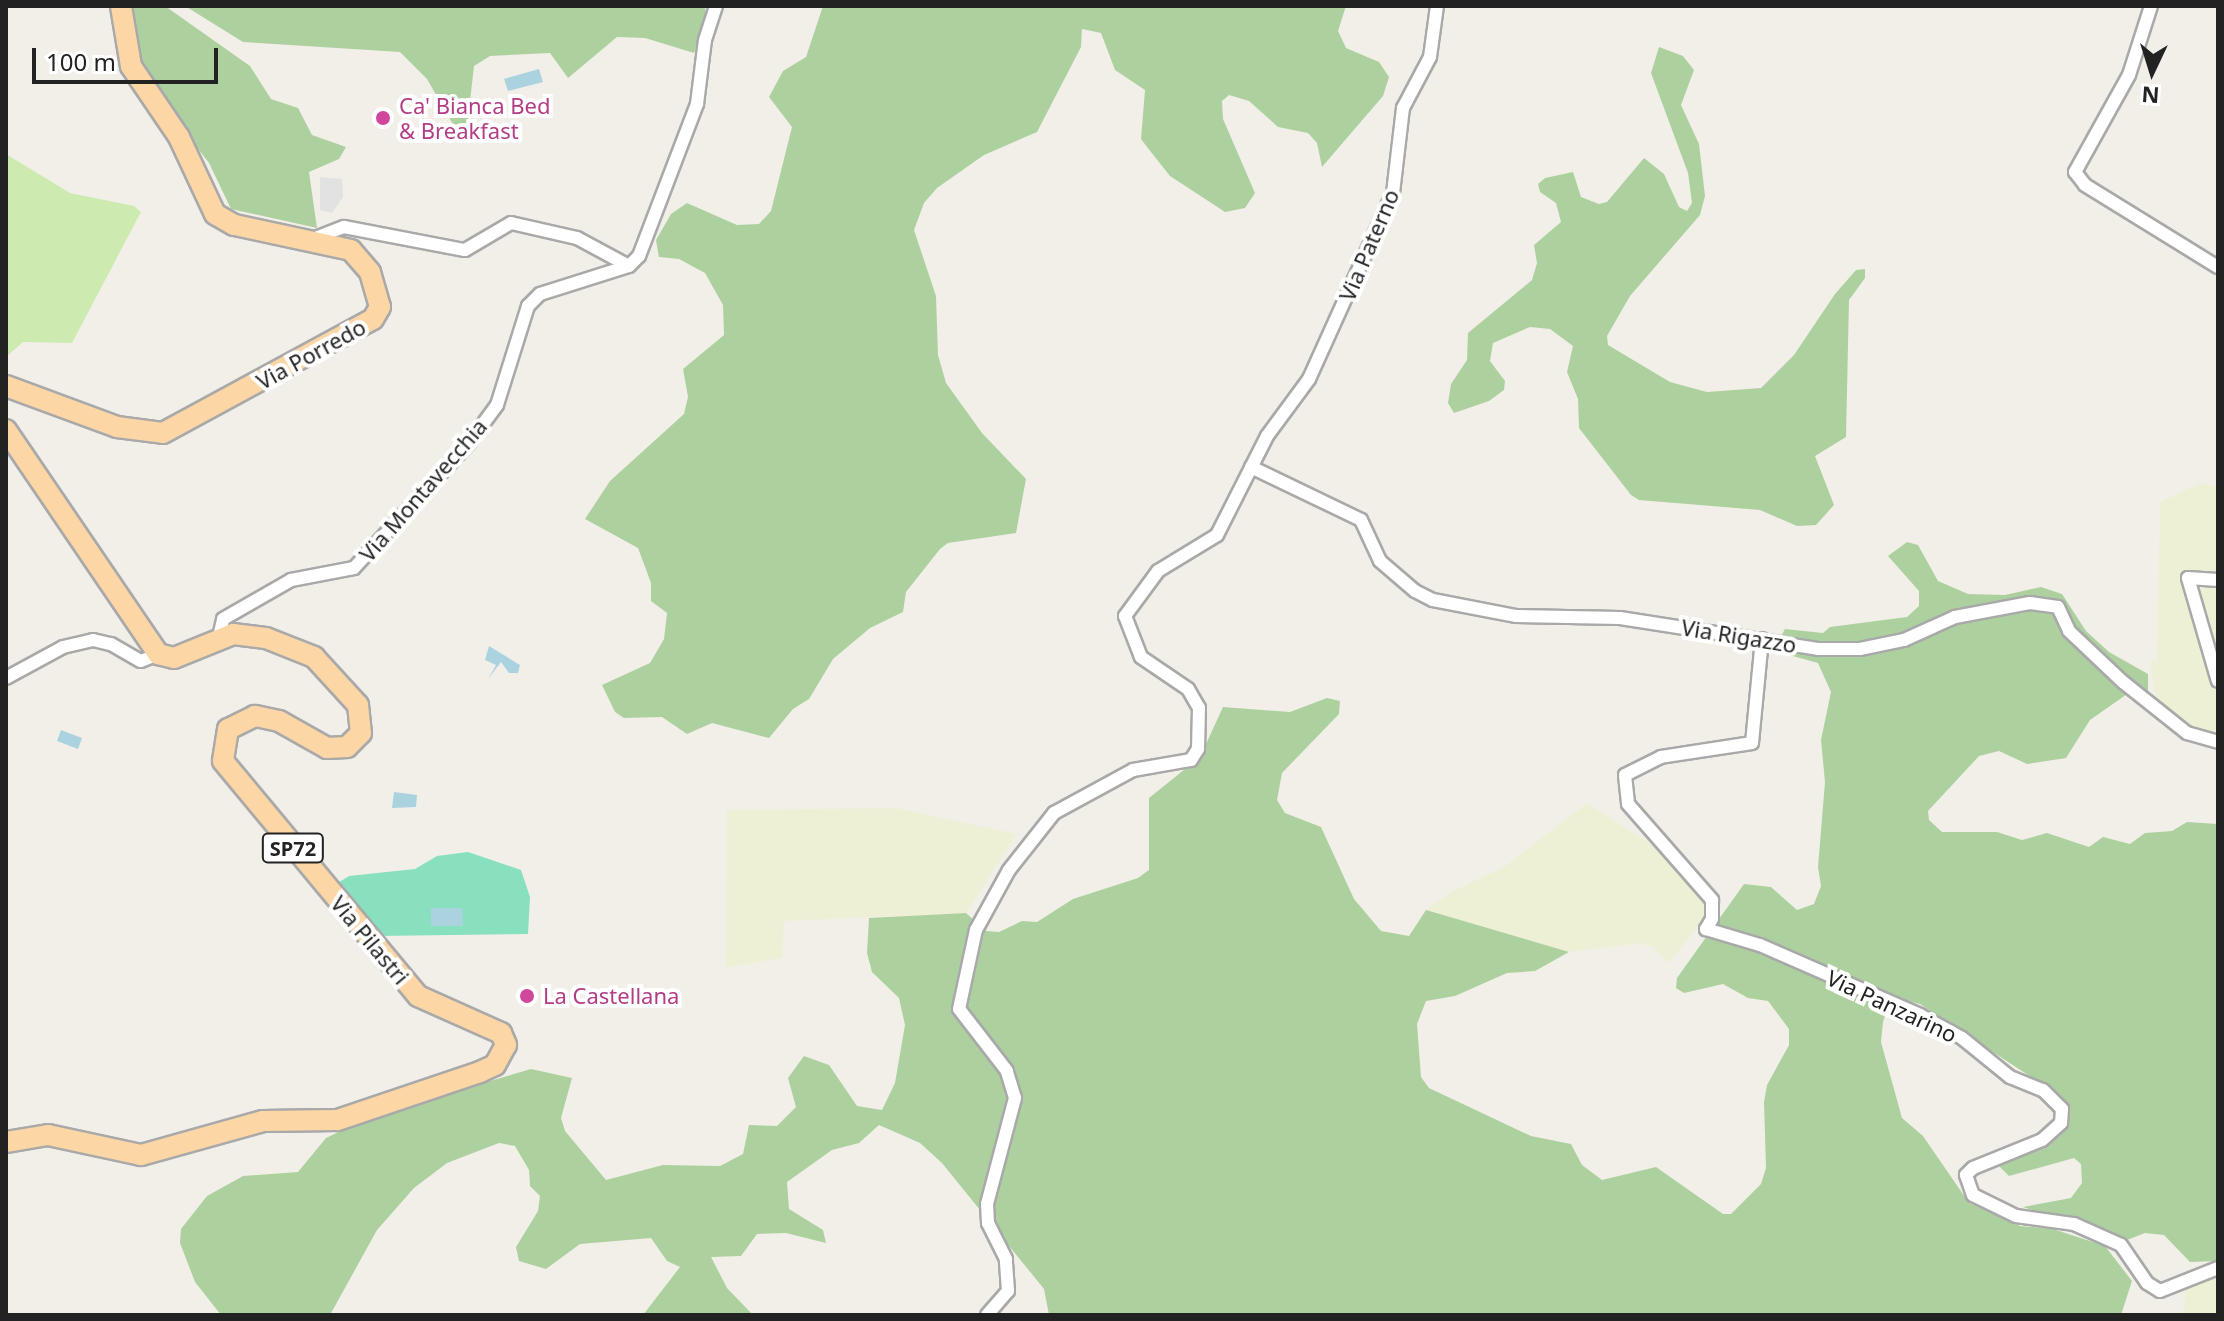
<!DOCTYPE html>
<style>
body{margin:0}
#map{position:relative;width:2224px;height:1321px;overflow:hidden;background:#f2efe9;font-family:"Noto Sans",sans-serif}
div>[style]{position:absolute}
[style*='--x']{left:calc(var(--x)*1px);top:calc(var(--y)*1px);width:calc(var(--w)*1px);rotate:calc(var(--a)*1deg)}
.farmland>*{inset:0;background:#eef0d5}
.grass>*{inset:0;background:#cdebb0}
.forest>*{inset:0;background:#add19e}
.pitch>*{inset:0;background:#88e0be}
.parking>*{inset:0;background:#e2e2e2}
.water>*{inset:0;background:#aad3df}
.roads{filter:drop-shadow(2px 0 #a9a9a9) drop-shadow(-2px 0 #a9a9a9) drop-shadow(0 2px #a9a9a9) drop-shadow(0 -2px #a9a9a9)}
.minor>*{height:12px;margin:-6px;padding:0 6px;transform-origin:6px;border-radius:6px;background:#fff}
.primary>*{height:20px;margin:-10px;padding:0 10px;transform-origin:10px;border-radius:10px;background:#fcd6a4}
.dots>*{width:22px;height:22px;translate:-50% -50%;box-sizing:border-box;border:4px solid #fff;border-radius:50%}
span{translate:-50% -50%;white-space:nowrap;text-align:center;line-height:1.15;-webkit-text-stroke:8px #fff;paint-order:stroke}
.shield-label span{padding:2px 6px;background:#fff;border:2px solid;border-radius:6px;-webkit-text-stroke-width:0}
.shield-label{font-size:20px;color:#222;font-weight:700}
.hotel-label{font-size:22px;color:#b23c85}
.left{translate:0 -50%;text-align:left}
.street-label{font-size:22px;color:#222}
.frame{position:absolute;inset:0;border:8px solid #222;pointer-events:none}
.north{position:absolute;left:2112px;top:32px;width:80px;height:80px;-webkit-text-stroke:6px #fff;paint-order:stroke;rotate:184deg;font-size:22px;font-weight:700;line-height:32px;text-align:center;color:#222}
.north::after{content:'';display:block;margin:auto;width:28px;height:36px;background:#222;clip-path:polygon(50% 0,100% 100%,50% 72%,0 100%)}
.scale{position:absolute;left:32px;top:48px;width:186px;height:36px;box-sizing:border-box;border:4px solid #222;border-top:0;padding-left:10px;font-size:24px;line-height:28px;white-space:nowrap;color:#222;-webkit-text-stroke:6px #fff;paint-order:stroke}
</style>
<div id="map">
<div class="farmland">
<div style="clip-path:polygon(2201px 483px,2218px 487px,2218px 738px,2192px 733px,2157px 705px,2150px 662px,2157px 661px,2160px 502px)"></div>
<div style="clip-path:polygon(1587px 803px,1663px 852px,1705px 900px,1709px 913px,1669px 963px,1653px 947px,1640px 943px,1569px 952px,1426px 910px,1451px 892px,1504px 867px)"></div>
<div style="clip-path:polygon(896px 808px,1017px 834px,966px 913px,784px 921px,782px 958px,726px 967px,727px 810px)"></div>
<div style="clip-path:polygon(2218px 1273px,2218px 1315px,2184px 1315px,2186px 1285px)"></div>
</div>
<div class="grass">
<div style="clip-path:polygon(6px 154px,70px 193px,134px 206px,141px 212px,72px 343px,23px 342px,6px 357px)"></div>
</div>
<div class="forest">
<div style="clip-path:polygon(130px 6px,165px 6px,250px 66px,271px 99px,298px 108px,312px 135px,346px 147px,339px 159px,309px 172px,317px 228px,231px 209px,209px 163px,151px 87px,136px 54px)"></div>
<div style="clip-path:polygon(185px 6px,705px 6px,706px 18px,694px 53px,645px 38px,617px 37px,568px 78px,550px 53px,490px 56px,474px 66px,468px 119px,465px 127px,455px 128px,427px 79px,400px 52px,243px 42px)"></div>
<div style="clip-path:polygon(823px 6px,1346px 6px,1338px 31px,1346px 48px,1379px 62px,1389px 77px,1383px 96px,1322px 167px,1317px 143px,1308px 133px,1278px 127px,1249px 101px,1229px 95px,1222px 101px,1223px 119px,1255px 193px,1245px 208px,1225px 212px,1170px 176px,1147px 147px,1141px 139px,1145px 90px,1115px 70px,1101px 33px,1082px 29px,1081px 47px,1037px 132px,984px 155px,937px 188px,924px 203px,914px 230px,936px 296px,938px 355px,946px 383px,982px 433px,1026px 479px,1016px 533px,948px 543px,940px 549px,906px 592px,903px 612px,870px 628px,833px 659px,809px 699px,793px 709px,769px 738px,712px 723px,687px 734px,662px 717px,624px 718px,615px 712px,602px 685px,650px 663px,664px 639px,667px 613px,651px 601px,651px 583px,638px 548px,585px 519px,610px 481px,684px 414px,688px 397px,683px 369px,724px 335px,723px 305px,705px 273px,679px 259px,659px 257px,656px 240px,671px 214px,687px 203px,737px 225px,759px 224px,771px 211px,792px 127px,769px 97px,783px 71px,806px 57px)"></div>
<div style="clip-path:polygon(1659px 47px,1683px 56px,1694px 70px,1681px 105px,1699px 144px,1705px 196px,1700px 215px,1630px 296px,1607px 336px,1608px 345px,1670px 382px,1707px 392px,1761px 388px,1794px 355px,1835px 294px,1856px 270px,1865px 269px,1865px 278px,1849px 300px,1846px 437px,1815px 456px,1834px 505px,1816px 525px,1797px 526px,1760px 510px,1639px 500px,1631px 495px,1579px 428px,1578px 399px,1567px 372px,1573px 346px,1550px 329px,1530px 327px,1493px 343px,1490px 361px,1505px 381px,1504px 390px,1489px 401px,1454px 413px,1448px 403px,1451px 384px,1467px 360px,1468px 333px,1532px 280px,1537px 263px,1534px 245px,1561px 222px,1556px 203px,1540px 192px,1538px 184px,1545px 178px,1573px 172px,1581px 197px,1599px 204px,1607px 202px,1644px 158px,1664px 174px,1679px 207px,1687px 211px,1692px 203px,1688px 173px,1651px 73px)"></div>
<div style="clip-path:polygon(1907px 542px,1918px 545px,1938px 581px,1968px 594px,2005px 595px,2041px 587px,2062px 594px,2086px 631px,2109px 652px,2148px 674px,2148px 693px,2130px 692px,2090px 720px,2066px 758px,2027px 764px,1999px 751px,1979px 756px,1928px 811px,1929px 820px,1942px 832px,1997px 832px,2022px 840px,2047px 833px,2089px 847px,2103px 837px,2130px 844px,2145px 833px,2172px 831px,2187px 822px,2218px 824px,2218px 1261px,2190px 1262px,2164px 1235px,2145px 1233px,2127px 1240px,2023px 1207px,2071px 1198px,2082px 1183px,2081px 1164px,2074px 1158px,2009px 1176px,1996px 1163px,2060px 1136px,2066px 1123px,2063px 1098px,1920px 1004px,1891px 997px,1883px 1022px,1881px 1042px,1902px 1118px,1923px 1136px,1969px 1203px,2020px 1226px,2053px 1229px,2105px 1246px,2132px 1281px,2121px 1315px,1049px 1315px,1044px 1289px,942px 1163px,920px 1143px,879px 1125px,859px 1143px,832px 1150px,787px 1182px,789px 1209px,823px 1230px,826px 1243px,786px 1233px,757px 1234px,741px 1256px,711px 1257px,727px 1288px,753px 1315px,643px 1315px,680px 1267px,667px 1261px,651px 1238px,580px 1244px,546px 1269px,519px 1261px,516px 1247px,538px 1211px,540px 1196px,530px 1186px,529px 1170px,515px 1146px,499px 1143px,447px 1163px,414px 1188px,377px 1230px,330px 1315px,221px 1315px,195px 1282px,180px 1243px,181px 1229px,207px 1196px,243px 1176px,298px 1172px,326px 1138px,377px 1114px,531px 1069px,572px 1078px,561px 1118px,565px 1131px,606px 1180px,663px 1165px,720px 1166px,743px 1154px,749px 1125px,777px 1126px,796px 1107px,788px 1078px,804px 1056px,829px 1065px,857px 1106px,882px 1110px,895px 1083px,905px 1025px,899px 998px,872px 972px,867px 953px,869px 918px,966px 913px,986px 931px,999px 932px,1022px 921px,1037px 922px,1073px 899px,1138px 878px,1149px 870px,1149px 798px,1200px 757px,1223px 707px,1290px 712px,1327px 698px,1340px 701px,1339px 714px,1282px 773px,1277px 800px,1285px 813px,1321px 827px,1354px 899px,1381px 931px,1409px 936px,1426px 910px,1569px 952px,1535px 971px,1507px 973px,1455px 996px,1426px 1001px,1417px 1024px,1421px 1077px,1429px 1088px,1531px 1136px,1571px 1144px,1582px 1165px,1602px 1180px,1656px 1167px,1723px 1214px,1731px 1214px,1761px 1184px,1766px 1168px,1764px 1102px,1767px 1085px,1789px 1045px,1789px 1029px,1768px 1001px,1748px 998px,1723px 984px,1684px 993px,1676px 988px,1677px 978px,1744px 884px,1771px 887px,1797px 910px,1814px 904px,1821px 886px,1818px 867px,1825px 782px,1821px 740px,1831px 692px,1818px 663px,1789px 655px,1780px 638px,1785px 629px,1823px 633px,1830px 627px,1907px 617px,1919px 606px,1919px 591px,1888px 556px)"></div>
</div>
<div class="pitch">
<div style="clip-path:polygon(468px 852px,521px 870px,530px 897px,528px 934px,374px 936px,333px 886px,349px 876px,415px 869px,437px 856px)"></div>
</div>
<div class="parking">
<div style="clip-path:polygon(320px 177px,342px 179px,343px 197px,332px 213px,320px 210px)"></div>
</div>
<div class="water">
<div style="clip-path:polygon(539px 69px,543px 82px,508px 91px,504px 79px)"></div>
<div style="clip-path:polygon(489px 646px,520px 665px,518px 673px,509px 673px,501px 662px,488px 679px,496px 665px,485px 660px)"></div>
<div style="clip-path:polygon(61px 730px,82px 738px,78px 749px,57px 741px)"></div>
<div style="clip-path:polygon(394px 792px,417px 795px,416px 807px,392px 808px)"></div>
<div style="clip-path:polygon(431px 908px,462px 908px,463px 926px,431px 926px)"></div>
</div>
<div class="roads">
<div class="minor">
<div style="--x:2151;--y:6;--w:72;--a:107.7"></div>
<div style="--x:2129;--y:75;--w:111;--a:119.1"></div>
<div style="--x:2075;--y:172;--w:16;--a:52"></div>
<div style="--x:2085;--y:185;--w:156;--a:31.7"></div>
<div style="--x:315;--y:238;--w:31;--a:-21"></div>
<div style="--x:344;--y:227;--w:123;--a:10.8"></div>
<div style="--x:465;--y:250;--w:53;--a:-30.4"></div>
<div style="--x:511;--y:223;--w:68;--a:12.8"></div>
<div style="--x:577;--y:238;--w:59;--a:28.3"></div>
<div style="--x:1251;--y:467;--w:122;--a:25.7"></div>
<div style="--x:1361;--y:520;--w:45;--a:65.1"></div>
<div style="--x:1380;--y:561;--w:46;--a:40.6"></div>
<div style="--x:1415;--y:591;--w:20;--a:27"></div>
<div style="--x:1433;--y:600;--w:85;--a:10.9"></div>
<div style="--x:1516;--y:616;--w:104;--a:1.1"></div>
<div style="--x:1620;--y:618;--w:200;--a:8.9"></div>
<div style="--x:1818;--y:649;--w:42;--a:0"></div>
<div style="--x:1860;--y:649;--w:45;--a:-11.6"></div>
<div style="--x:1904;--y:640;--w:56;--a:-24.3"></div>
<div style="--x:1955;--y:617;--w:76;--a:-10.6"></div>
<div style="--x:2030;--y:603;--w:28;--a:8"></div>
<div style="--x:2058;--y:607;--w:26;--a:65"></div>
<div style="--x:2069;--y:631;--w:74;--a:43.4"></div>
<div style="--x:2123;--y:682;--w:82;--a:38.6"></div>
<div style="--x:2187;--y:733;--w:32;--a:16"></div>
<div style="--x:2218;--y:580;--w:30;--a:-176"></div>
<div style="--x:2188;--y:578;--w:107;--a:73.8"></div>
<div style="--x:219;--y:637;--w:18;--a:-77"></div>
<div style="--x:223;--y:619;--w:78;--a:-29.8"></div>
<div style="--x:291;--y:580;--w:64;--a:-10.8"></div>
<div style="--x:354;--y:568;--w:170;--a:-47.4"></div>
<div style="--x:469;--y:443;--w:47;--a:-53.6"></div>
<div style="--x:497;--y:405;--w:104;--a:-72.6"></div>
<div style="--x:528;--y:306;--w:17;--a:-45"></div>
<div style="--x:540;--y:294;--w:93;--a:-17.5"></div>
<div style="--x:629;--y:266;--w:14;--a:-45"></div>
<div style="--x:639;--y:256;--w:163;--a:-69.1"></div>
<div style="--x:697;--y:104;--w:64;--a:-82.9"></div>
<div style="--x:705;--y:40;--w:36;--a:-72"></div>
<div style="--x:1762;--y:639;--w:104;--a:95.5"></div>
<div style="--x:1752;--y:743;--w:92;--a:171.3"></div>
<div style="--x:1661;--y:757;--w:40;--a:153.4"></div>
<div style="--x:1625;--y:775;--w:29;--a:84"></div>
<div style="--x:1628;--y:804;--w:128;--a:48.8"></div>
<div style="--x:1712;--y:900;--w:19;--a:90"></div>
<div style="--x:1712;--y:919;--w:12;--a:121"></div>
<div style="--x:1706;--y:929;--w:56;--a:16.5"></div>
<div style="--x:1760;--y:945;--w:175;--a:23.6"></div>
<div style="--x:1920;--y:1015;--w:48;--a:28.7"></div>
<div style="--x:1962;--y:1038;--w:62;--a:39.1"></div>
<div style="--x:2010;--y:1077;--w:35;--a:22"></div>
<div style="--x:2043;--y:1090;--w:27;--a:45"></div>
<div style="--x:2062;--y:1109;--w:14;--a:94"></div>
<div style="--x:2061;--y:1123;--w:25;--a:138"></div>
<div style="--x:2042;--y:1140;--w:74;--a:157.9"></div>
<div style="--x:1973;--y:1168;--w:10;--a:135"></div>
<div style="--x:1966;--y:1175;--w:21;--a:71"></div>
<div style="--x:1973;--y:1195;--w:48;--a:26"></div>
<div style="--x:2016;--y:1216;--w:59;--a:7.9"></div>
<div style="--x:2074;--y:1224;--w:51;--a:24.1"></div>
<div style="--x:2121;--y:1245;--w:46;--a:55.6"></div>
<div style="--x:2147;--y:1283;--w:15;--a:32"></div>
<div style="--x:2160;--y:1291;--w:62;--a:-21.6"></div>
<div style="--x:6;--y:678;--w:65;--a:-28.5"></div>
<div style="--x:63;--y:647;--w:31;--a:-13"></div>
<div style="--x:93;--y:640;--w:18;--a:13"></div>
<div style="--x:111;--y:644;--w:34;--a:30"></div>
<div style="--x:141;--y:661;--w:18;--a:-22"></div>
<div style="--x:987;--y:1315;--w:32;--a:-49"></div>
<div style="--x:1008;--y:1291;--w:32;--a:-94"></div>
<div style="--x:1006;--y:1259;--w:40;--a:-116.6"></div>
<div style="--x:988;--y:1223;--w:19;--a:-93"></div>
<div style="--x:987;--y:1204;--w:110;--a:-75.2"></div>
<div style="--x:1015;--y:1098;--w:28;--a:-107"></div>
<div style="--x:1007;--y:1071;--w:78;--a:-127.7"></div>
<div style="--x:959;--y:1009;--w:81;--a:-77.9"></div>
<div style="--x:976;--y:930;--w:68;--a:-61.2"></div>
<div style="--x:1009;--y:870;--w:73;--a:-51.7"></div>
<div style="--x:1054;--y:813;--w:90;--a:-28.6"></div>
<div style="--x:1133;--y:770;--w:59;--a:-9.8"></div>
<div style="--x:1191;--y:760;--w:13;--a:-58"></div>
<div style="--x:1198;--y:749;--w:41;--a:-88.6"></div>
<div style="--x:1199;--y:708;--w:22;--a:-120"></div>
<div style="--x:1188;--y:689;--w:57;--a:-145.8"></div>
<div style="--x:1141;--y:657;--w:44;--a:-111.3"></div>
<div style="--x:1125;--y:616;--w:56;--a:-53.7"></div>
<div style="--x:1158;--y:571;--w:69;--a:-31.4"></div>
<div style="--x:1217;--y:535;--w:111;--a:-63.2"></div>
<div style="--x:1267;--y:436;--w:71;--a:-53.6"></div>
<div style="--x:1309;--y:379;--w:204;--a:-65.7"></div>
<div style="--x:1393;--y:193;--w:86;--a:-83.3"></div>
<div style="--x:1403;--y:108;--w:58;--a:-62.1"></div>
<div style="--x:1430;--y:57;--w:51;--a:-82.2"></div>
</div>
<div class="primary">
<div style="--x:6;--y:386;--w:118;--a:20.3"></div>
<div style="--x:117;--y:427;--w:46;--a:7.4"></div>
<div style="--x:163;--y:433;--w:239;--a:-28.5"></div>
<div style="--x:373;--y:319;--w:14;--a:-60"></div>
<div style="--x:380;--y:307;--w:36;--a:-106"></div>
<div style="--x:370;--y:272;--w:29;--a:-131"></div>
<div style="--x:351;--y:250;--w:120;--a:-167.9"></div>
<div style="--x:234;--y:225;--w:22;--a:-150"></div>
<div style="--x:215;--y:214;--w:85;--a:-115.1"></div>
<div style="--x:179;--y:137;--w:86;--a:-124.1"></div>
<div style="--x:131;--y:66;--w:61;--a:-99.5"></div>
<div style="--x:6;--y:430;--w:271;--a:55.8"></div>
<div style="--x:158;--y:654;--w:16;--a:14"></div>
<div style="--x:174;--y:658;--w:64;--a:-22.1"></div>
<div style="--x:233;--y:634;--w:33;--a:7"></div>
<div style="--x:266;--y:638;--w:52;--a:21.6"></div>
<div style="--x:314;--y:657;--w:65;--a:47.5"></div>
<div style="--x:358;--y:705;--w:28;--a:84"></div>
<div style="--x:361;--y:733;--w:20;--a:135"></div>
<div style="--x:347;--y:747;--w:20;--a:177"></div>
<div style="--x:327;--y:748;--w:55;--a:-150.6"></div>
<div style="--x:279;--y:721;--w:25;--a:-168"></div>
<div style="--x:255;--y:716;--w:30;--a:154"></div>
<div style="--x:228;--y:729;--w:32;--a:99"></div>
<div style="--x:223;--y:761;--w:305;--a:50.3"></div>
<div style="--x:418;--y:996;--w:91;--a:24"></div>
<div style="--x:501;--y:1033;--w:13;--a:67"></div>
<div style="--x:506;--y:1045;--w:23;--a:119"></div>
<div style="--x:495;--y:1065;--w:17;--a:155"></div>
<div style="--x:480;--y:1072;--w:151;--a:161.4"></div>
<div style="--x:337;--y:1120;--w:74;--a:179.2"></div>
<div style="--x:263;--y:1121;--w:127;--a:164.4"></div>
<div style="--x:141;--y:1155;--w:95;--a:-167.9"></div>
<div style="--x:48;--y:1135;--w:43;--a:170.5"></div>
</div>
</div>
<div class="dots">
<div style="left:383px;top:118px;background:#d1479c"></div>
<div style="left:527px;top:996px;background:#d1479c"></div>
</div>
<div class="shield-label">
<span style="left:293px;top:848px">SP72</span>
</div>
<div class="hotel-label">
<span class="left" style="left:399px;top:118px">Ca' Bianca Bed<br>&amp; Breakfast</span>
<span class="left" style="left:543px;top:996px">La Castellana</span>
</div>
<div class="street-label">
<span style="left:1369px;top:245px;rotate:-67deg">Via Paterno</span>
<span style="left:311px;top:354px;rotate:-29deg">Via Porredo</span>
<span style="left:423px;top:490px;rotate:-49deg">Via Montavecchia</span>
<span style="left:1739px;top:636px;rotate:9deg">Via Rigazzo</span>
<span style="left:370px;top:940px;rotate:50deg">Via Pilastri</span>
<span style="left:1892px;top:1006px;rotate:25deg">Via Panzarino</span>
</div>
<div class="frame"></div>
<div class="north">N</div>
<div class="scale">100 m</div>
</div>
